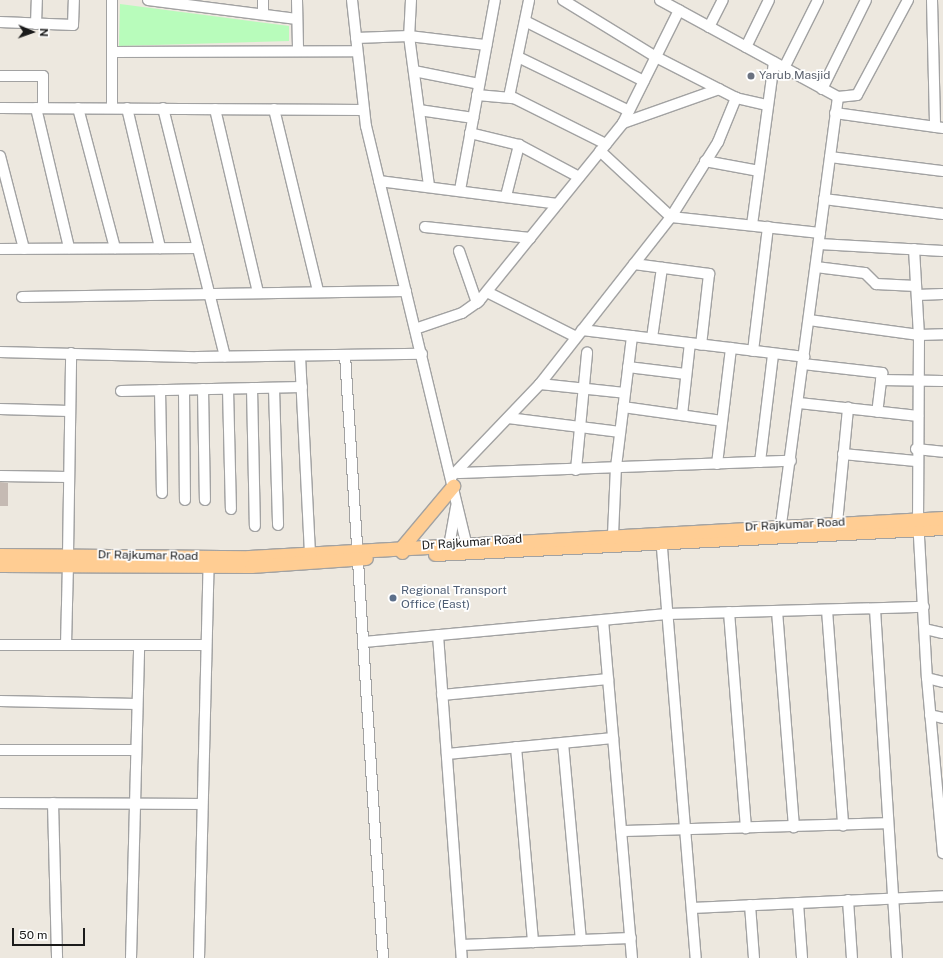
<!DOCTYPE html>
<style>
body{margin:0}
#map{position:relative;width:943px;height:958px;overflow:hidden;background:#ede8df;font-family:"Public Sans",sans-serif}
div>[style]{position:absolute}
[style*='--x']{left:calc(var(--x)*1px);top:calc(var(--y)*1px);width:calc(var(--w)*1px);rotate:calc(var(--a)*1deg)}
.park>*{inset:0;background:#b8fcbb}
.building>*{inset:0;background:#c5bab3}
.roads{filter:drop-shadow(1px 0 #a2a2a2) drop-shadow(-1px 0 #a2a2a2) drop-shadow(0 1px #a2a2a2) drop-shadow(0 -1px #a2a2a2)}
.minor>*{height:10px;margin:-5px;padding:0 5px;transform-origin:5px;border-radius:5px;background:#fff}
.major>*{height:13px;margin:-6.5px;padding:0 6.5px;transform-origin:6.5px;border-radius:6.5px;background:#ffcd93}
.dots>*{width:11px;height:11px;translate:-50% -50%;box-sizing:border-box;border:2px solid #fff;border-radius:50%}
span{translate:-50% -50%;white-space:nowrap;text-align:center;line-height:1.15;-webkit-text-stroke:3.5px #fff;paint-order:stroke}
.worship-label{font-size:12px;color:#5b616d}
.left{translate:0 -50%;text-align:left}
.street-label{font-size:12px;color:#1b1b1b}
.service-label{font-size:12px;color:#4e5e75}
.north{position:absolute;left:12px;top:12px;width:40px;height:40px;-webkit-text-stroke:3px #fff;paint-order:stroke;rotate:92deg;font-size:11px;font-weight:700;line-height:16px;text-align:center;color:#1b1b1b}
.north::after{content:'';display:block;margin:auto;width:14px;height:18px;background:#1b1b1b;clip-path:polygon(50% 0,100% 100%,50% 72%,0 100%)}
.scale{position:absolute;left:12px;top:928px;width:73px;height:18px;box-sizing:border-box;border:2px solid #1b1b1b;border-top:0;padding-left:5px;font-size:12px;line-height:14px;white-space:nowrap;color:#1b1b1b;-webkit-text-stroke:3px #fff;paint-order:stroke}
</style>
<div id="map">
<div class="park">
<div style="clip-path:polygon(120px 4px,289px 26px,289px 41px,119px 46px)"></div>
</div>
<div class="building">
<div style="clip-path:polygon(0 482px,8px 483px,8px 506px,0 506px)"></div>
</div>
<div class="roads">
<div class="minor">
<div style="--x:148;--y:0;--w:150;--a:7.3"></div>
<div style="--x:297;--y:0;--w:49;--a:88.8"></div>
<div style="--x:352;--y:0;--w:127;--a:83.7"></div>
<div style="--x:366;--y:126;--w:437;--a:76.5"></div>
<div style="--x:411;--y:0;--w:36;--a:93"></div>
<div style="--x:409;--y:36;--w:151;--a:82.4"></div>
<div style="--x:563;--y:0;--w:109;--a:31.5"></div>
<div style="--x:656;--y:57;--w:90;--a:27.1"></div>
<div style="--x:736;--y:98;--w:32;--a:13"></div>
<div style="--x:660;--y:0;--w:203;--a:28.6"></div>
<div style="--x:838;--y:97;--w:440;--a:97.6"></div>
<div style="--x:932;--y:0;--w:127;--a:88.6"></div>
<div style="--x:263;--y:14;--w:14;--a:-90"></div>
<div style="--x:525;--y:21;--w:133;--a:26.8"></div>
<div style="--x:0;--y:22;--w:73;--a:2.4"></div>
<div style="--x:73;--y:25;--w:25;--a:-88"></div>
<div style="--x:36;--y:24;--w:24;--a:-88"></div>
<div style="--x:709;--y:27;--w:30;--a:-63"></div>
<div style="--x:356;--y:38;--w:53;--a:-2.2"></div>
<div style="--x:409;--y:36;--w:78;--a:6.7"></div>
<div style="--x:746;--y:47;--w:52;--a:-63.9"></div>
<div style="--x:112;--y:52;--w:245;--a:-0.2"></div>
<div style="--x:518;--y:57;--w:123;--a:25.9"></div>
<div style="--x:784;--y:68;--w:76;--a:-63.4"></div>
<div style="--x:414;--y:71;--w:66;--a:11.3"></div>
<div style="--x:0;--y:76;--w:43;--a:0"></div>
<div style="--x:43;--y:76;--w:32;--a:90"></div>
<div style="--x:822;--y:89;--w:99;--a:-63.7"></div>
<div style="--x:477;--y:95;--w:37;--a:5"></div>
<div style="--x:514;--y:98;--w:103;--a:26.6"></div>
<div style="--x:509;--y:97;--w:99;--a:-78.3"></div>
<div style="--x:838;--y:97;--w:19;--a:-6"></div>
<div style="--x:857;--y:95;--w:108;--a:-61.8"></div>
<div style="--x:112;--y:107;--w:107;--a:-90"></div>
<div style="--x:0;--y:108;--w:364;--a:0.3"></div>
<div style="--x:36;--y:108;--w:144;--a:76.7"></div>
<div style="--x:78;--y:108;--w:145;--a:75.2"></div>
<div style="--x:127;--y:108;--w:144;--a:76.7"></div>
<div style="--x:163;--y:108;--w:256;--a:76"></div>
<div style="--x:215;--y:109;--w:188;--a:76.8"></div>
<div style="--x:274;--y:109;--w:187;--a:76.4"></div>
<div style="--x:419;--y:110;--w:55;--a:8.4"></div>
<div style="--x:835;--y:113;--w:109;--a:7.9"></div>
<div style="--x:623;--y:123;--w:102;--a:-19.5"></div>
<div style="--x:470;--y:133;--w:50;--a:13.8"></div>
<div style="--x:519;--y:145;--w:68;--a:28.1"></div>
<div style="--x:600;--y:151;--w:97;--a:42.9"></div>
<div style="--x:671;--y:217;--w:150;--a:6.1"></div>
<div style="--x:0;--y:156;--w:96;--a:75.5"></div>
<div style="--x:830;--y:157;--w:114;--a:7.1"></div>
<div style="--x:705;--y:161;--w:55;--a:10.5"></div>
<div style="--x:379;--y:181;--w:180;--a:7.3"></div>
<div style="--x:460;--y:190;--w:193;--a:-79.6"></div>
<div style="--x:506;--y:196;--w:53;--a:-75.7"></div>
<div style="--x:824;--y:199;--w:120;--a:7.2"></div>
<div style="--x:752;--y:225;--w:164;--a:-82.3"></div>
<div style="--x:425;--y:227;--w:106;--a:6"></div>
<div style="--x:819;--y:244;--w:124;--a:3.2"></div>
<div style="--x:0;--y:249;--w:198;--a:-0.3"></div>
<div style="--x:914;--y:249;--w:86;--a:86.7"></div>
<div style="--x:919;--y:335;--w:184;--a:90.3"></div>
<div style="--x:918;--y:519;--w:159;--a:86.8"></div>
<div style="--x:927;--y:678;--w:176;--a:84.8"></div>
<div style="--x:459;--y:251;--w:55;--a:70.9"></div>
<div style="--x:634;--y:264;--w:76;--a:7.6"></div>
<div style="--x:709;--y:274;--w:71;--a:96.4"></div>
<div style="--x:816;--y:267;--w:49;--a:7"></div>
<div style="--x:865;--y:273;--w:16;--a:45"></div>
<div style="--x:876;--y:284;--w:40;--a:2.9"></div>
<div style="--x:487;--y:292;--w:100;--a:26.8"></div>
<div style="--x:917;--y:295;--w:26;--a:-2"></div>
<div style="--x:22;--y:297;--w:384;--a:-0.9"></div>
<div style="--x:809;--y:320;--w:111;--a:7.8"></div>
<div style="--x:919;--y:335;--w:24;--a:-2"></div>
<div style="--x:415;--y:329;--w:50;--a:-18.8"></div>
<div style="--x:462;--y:313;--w:21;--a:-35"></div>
<div style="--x:479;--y:301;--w:229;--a:-51"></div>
<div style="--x:623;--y:123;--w:126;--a:-63.6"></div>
<div style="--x:582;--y:330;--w:224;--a:6.9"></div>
<div style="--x:652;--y:338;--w:71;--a:-81.9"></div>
<div style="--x:753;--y:351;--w:125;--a:-83.1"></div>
<div style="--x:0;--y:352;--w:197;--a:1.5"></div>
<div style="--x:197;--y:357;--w:225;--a:-0.8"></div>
<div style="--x:345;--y:355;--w:604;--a:86.39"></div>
<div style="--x:300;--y:356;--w:196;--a:87.1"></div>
<div style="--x:803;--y:364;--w:80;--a:6.5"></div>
<div style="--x:882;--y:373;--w:39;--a:97"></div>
<div style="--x:628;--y:367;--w:58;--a:6.9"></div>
<div style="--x:881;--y:380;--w:62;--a:0.9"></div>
<div style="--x:540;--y:384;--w:85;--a:6"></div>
<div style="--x:252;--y:388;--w:138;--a:88.8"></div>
<div style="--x:274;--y:388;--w:137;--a:88.3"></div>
<div style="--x:203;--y:389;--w:111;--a:89"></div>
<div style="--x:228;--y:389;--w:120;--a:88.6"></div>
<div style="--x:160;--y:390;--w:103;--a:88.9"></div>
<div style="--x:184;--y:390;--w:110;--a:89.5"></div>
<div style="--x:121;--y:391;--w:181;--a:-1.3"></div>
<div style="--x:799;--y:403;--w:120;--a:6.2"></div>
<div style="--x:623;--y:407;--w:100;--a:8"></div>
<div style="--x:0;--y:409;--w:69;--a:1.7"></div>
<div style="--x:682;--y:415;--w:72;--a:-83.7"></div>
<div style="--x:508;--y:418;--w:113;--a:7.1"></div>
<div style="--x:916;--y:449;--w:27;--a:6"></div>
<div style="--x:843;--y:454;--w:73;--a:5.5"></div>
<div style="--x:760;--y:462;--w:109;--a:-83.1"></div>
<div style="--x:717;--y:464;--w:117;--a:-83.1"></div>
<div style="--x:576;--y:470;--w:118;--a:-84.6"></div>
<div style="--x:458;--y:473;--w:333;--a:-2.1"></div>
<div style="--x:0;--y:476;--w:68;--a:0.8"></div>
<div style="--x:452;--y:476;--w:127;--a:-46.3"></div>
<div style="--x:540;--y:384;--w:212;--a:-51.9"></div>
<div style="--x:671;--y:217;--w:89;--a:-57.9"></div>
<div style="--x:718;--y:142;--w:48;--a:-67.8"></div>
<div style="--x:837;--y:523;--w:116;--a:-84.5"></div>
<div style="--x:613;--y:535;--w:68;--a:-87.5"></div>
<div style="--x:616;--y:467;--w:132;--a:-83"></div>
<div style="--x:661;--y:536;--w:423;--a:85.3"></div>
<div style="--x:448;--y:552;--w:46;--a:-79.9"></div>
<div style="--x:68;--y:555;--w:202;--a:-89.1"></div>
<div style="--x:875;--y:609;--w:350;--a:86.4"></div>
<div style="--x:827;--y:610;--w:216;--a:85.7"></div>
<div style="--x:777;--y:611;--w:217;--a:85.5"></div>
<div style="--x:729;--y:612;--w:217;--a:85.5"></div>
<div style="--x:603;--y:620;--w:339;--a:85.1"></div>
<div style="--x:925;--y:629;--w:18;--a:13"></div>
<div style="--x:438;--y:635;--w:324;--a:85.8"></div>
<div style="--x:364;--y:642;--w:304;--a:-5.3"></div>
<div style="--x:667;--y:614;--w:257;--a:-1.6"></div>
<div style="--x:0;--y:645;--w:206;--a:0"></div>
<div style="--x:66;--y:645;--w:80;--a:-88.6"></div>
<div style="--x:927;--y:678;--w:16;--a:14"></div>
<div style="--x:442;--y:695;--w:167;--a:-5.5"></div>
<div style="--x:0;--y:701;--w:137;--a:1.3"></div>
<div style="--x:930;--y:715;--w:13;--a:13"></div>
<div style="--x:563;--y:743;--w:198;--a:84.8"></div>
<div style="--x:516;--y:747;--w:196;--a:85"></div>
<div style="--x:0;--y:750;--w:136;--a:0"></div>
<div style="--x:447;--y:754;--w:167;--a:-5.5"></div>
<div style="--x:0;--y:803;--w:202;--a:0.3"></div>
<div style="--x:53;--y:803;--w:155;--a:88.5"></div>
<div style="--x:621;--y:831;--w:267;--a:-1.7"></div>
<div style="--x:848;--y:900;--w:58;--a:86.1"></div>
<div style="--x:798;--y:903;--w:55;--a:85.8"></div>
<div style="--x:750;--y:905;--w:53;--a:85.7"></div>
<div style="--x:692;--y:908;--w:251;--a:-2.7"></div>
<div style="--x:461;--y:945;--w:170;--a:-2.4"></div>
<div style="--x:131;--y:958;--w:313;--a:-88.5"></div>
<div style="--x:199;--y:958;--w:398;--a:-88.6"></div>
</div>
<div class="major">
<div style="--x:402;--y:552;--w:5;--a:-90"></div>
<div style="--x:402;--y:547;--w:80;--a:-50.1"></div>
<div style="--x:435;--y:554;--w:509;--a:-2.93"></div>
<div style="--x:0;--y:555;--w:249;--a:0.5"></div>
<div style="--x:249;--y:557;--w:695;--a:-3.22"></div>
<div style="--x:0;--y:565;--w:251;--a:0.2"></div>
<div style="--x:251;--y:566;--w:115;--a:-4"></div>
</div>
</div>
<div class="dots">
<div style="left:751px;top:76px;background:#6b7280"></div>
<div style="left:393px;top:598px;background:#5c6f8a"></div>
</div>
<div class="worship-label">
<span class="left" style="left:759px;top:76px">Yarub Masjid</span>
</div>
<div class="street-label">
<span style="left:795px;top:525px;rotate:-3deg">Dr Rajkumar Road</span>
<span style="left:472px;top:543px;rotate:-4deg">Dr Rajkumar Road</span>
<span style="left:148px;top:556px;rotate:1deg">Dr Rajkumar Road</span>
</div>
<div class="service-label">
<span class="left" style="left:401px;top:598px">Regional Transport<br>Office (East)</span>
</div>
<div class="north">N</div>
<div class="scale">50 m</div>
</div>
